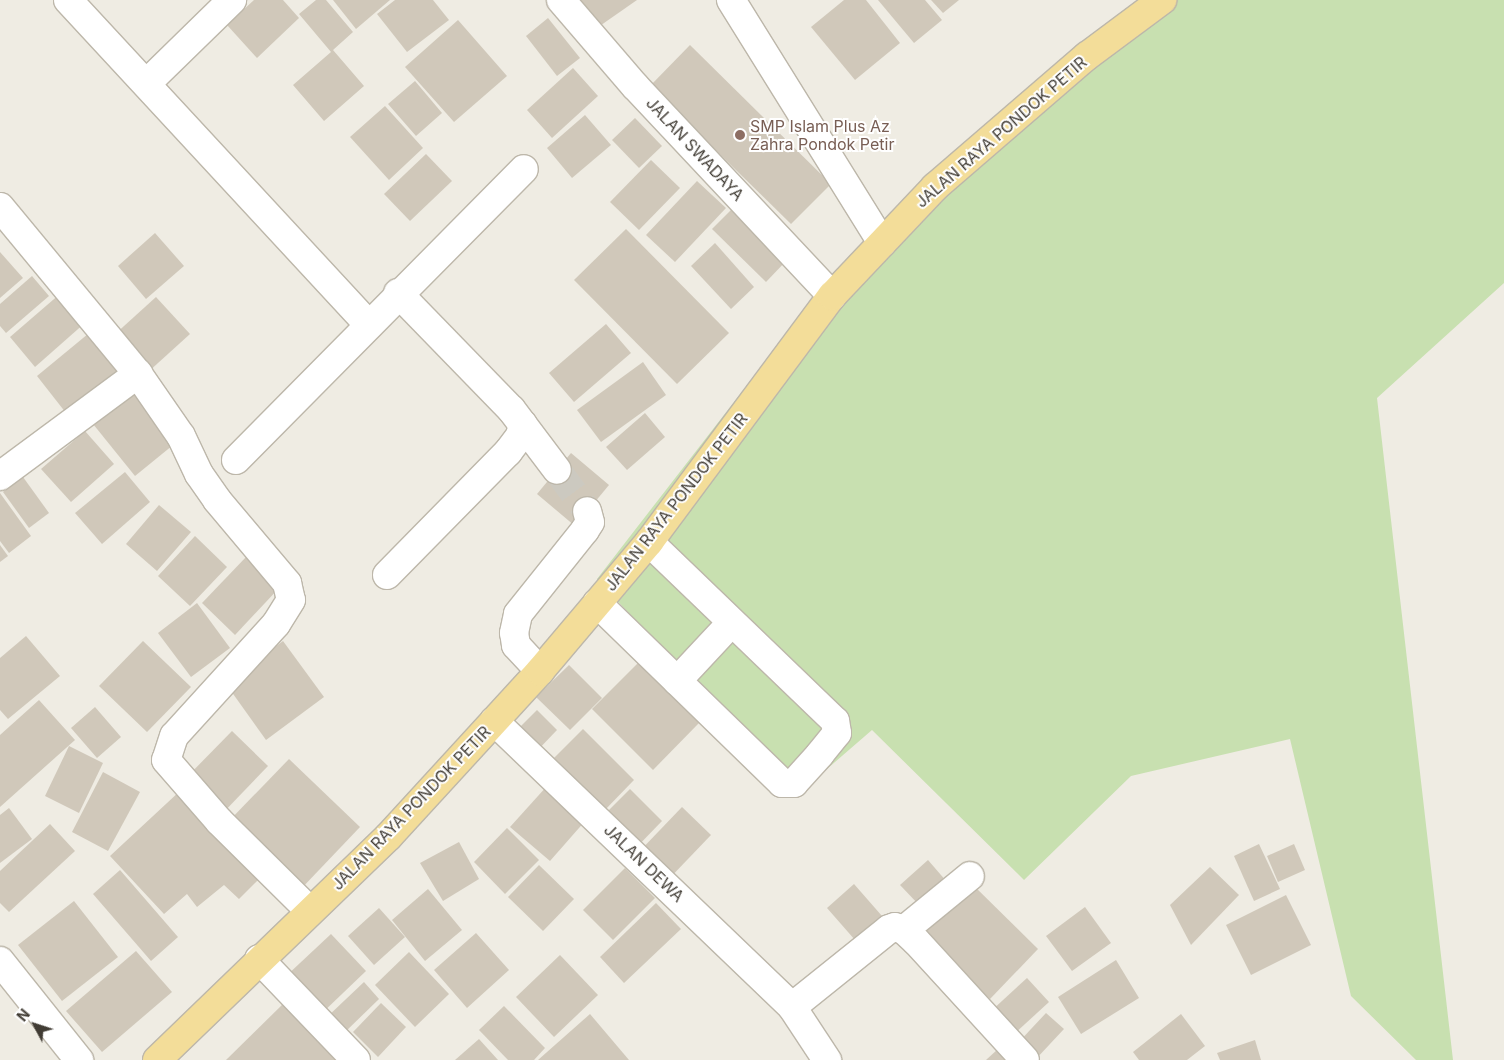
<!DOCTYPE html>
<style>
body{margin:0}
#map{position:relative;width:1504px;height:1060px;overflow:hidden;background:#efece3;font-family:Inter,sans-serif}
div>[style]{position:absolute}
[style*='--x']{left:calc(var(--x)*1px);top:calc(var(--y)*1px);width:calc(var(--w)*1px);rotate:calc(var(--a)*1deg)}
.green>*{inset:0;background:#c8e0b0}
.building>*{inset:0;background:#d0c8ba}
.minor-tunnel>*{height:28px;margin-top:-14px;transform-origin:0;background:repeating-linear-gradient(90deg,#ccc9c0 0 28px,transparent 0 42px)}
.roads{filter:drop-shadow(1px 0 #bdb7aa) drop-shadow(-1px 0 #bdb7aa) drop-shadow(0 1px #bdb7aa) drop-shadow(0 -1px #bdb7aa)}
.minor>*{height:28px;margin:-14px;padding:0 14px;transform-origin:14px;border-radius:14px;background:#fff}
.major>*{height:28px;margin:-14px;padding:0 14px;transform-origin:14px;border-radius:14px;background:#f3dd99}
.dots>*{width:14px;height:14px;translate:-50% -50%;box-sizing:border-box;border:2px solid #fff;border-radius:50%}
span{translate:-50% -50%;white-space:nowrap;text-align:center;line-height:1.15;-webkit-text-stroke:4px #fff;paint-order:stroke}
.education-label{font-size:16px;color:#785e54}
.left{translate:0 -50%;text-align:left}
.street-label{font-size:16px;color:#413c34}
.north{position:absolute;left:10px;top:1000px;width:50px;height:50px;-webkit-text-stroke:4px #fff;paint-order:stroke;rotate:310deg;font-size:14px;font-weight:700;line-height:20px;text-align:center;color:#413c34}
.north::after{content:'';display:block;margin:auto;width:18px;height:22px;background:#413c34;clip-path:polygon(50% 0,100% 100%,50% 72%,0 100%)}
</style>
<div id="map">
<div class="green">
<div style="clip-path:polygon(1171px 0,1504px 0,1504px 283px,1377px 398px,1453px 1060px,1416px 1060px,1351px 996px,1290px 739px,1131px 776px,1024px 880px,872px 730px,798px 794px,597px 579px,826px 283px,960px 146px)"></div>
</div>
<div class="building">
<div style="clip-path:polygon(254px 0,283px 0,299px 18px,257px 58px,227px 25px)"></div>
<div style="clip-path:polygon(316px 0,326px 0,353px 32px,333px 50px,364px 86px,324px 121px,293px 85px,331px 52px,299px 14px)"></div>
<div style="clip-path:polygon(333px 0,390px 0,356px 29px)"></div>
<div style="clip-path:polygon(395px 0,433px 0,449px 20px,407px 52px,377px 14px)"></div>
<div style="clip-path:polygon(573px 0,637px 0,594px 30px)"></div>
<div style="clip-path:polygon(844px 0,866px 0,900px 43px,855px 80px,811px 27px)"></div>
<div style="clip-path:polygon(878px 0,925px 0,942px 20px,914px 43px)"></div>
<div style="clip-path:polygon(931px 0,959px 0,943px 13px)"></div>
<div style="clip-path:polygon(548px 18px,580px 58px,557px 76px,526px 36px)"></div>
<div style="clip-path:polygon(458px 20px,507px 76px,454px 122px,405px 67px)"></div>
<div style="clip-path:polygon(690px 45px,831px 184px,791px 224px,650px 86px)"></div>
<div style="clip-path:polygon(573px 68px,598px 96px,552px 138px,527px 110px)"></div>
<div style="clip-path:polygon(415px 81px,442px 113px,416px 136px,388px 104px)"></div>
<div style="clip-path:polygon(385px 106px,423px 148px,389px 180px,350px 137px)"></div>
<div style="clip-path:polygon(585px 115px,611px 145px,572px 178px,547px 148px)"></div>
<div style="clip-path:polygon(635px 118px,662px 146px,639px 168px,612px 140px)"></div>
<div style="clip-path:polygon(426px 154px,452px 181px,410px 221px,384px 194px)"></div>
<div style="clip-path:polygon(651px 160px,680px 188px,639px 230px,610px 202px)"></div>
<div style="clip-path:polygon(697px 181px,726px 208px,675px 262px,646px 235px)"></div>
<div style="clip-path:polygon(733px 208px,787px 260px,766px 282px,712px 229px)"></div>
<div style="clip-path:polygon(626px 229px,729px 333px,677px 384px,574px 280px)"></div>
<div style="clip-path:polygon(155px 233px,184px 266px,146px 299px,118px 266px)"></div>
<div style="clip-path:polygon(715px 243px,754px 287px,731px 309px,691px 266px)"></div>
<div style="clip-path:polygon(0 252px,23px 278px,0 298px)"></div>
<div style="clip-path:polygon(32px 276px,49px 296px,6px 333px,0 326px,0 304px)"></div>
<div style="clip-path:polygon(61px 293px,86px 322px,35px 367px,10px 337px)"></div>
<div style="clip-path:polygon(156px 297px,190px 334px,147px 373px,113px 336px)"></div>
<div style="clip-path:polygon(606px 324px,631px 353px,574px 402px,549px 373px)"></div>
<div style="clip-path:polygon(94px 329px,123px 366px,66px 413px,37px 376px)"></div>
<div style="clip-path:polygon(643px 362px,666px 395px,601px 442px,577px 410px)"></div>
<div style="clip-path:polygon(132px 385px,178px 441px,135px 476px,89px 419px)"></div>
<div style="clip-path:polygon(645px 413px,665px 437px,627px 470px,606px 447px)"></div>
<div style="clip-path:polygon(85px 431px,114px 464px,71px 502px,41px 469px)"></div>
<div style="clip-path:polygon(571px 453px,609px 485px,575px 526px,537px 494px)"></div>
<div style="clip-path:polygon(125px 472px,150px 502px,102px 544px,75px 513px)"></div>
<div style="clip-path:polygon(23px 477px,49px 513px,29px 528px,3px 492px)"></div>
<div style="clip-path:polygon(0 493px,31px 536px,9px 553px,0 541px)"></div>
<div style="clip-path:polygon(159px 505px,191px 532px,157px 571px,126px 544px)"></div>
<div style="clip-path:polygon(195px 536px,227px 567px,190px 606px,158px 576px)"></div>
<div style="clip-path:polygon(0 545px,8px 556px,0 562px)"></div>
<div style="clip-path:polygon(247px 556px,280px 587px,235px 635px,202px 603px)"></div>
<div style="clip-path:polygon(197px 603px,230px 648px,191px 677px,158px 633px)"></div>
<div style="clip-path:polygon(26px 636px,60px 676px,8px 719px,0 710px,0 658px)"></div>
<div style="clip-path:polygon(143px 641px,191px 687px,147px 732px,99px 686px)"></div>
<div style="clip-path:polygon(283px 641px,324px 697px,266px 740px,226px 684px)"></div>
<div style="clip-path:polygon(638px 663px,699px 723px,653px 770px,592px 709px)"></div>
<div style="clip-path:polygon(569px 665px,602px 698px,570px 730px,536px 697px)"></div>
<div style="clip-path:polygon(39px 700px,75px 740px,0 807px,0 735px)"></div>
<div style="clip-path:polygon(95px 707px,121px 737px,97px 758px,71px 728px)"></div>
<div style="clip-path:polygon(537px 710px,557px 730px,534px 754px,513px 734px)"></div>
<div style="clip-path:polygon(583px 729px,634px 780px,602px 813px,550px 762px)"></div>
<div style="clip-path:polygon(232px 731px,268px 766px,220px 816px,184px 780px)"></div>
<div style="clip-path:polygon(69px 746px,103px 763px,79px 813px,45px 796px)"></div>
<div style="clip-path:polygon(289px 759px,360px 827px,299px 891px,227px 823px)"></div>
<div style="clip-path:polygon(103px 772px,140px 792px,108px 851px,72px 832px)"></div>
<div style="clip-path:polygon(547px 786px,586px 820px,550px 861px,510px 827px)"></div>
<div style="clip-path:polygon(630px 789px,662px 821px,632px 852px,599px 820px)"></div>
<div style="clip-path:polygon(181px 790px,261px 877px,239px 899px,224px 885px,197px 907px,187px 894px,164px 914px,110px 856px)"></div>
<div style="clip-path:polygon(682px 807px,711px 835px,665px 883px,636px 855px)"></div>
<div style="clip-path:polygon(9px 808px,32px 839px,0 863px,0 815px)"></div>
<div style="clip-path:polygon(50px 824px,75px 851px,9px 912px,0 903px,0 871px)"></div>
<div style="clip-path:polygon(507px 828px,539px 860px,505px 894px,474px 862px)"></div>
<div style="clip-path:polygon(459px 842px,479px 879px,443px 901px,420px 863px)"></div>
<div style="clip-path:polygon(1259px 844px,1280px 889px,1254px 901px,1234px 856px)"></div>
<div style="clip-path:polygon(1294px 844px,1305px 870px,1278px 882px,1267px 856px)"></div>
<div style="clip-path:polygon(928px 860px,947px 882px,920px 906px,900px 885px)"></div>
<div style="clip-path:polygon(539px 865px,574px 899px,543px 931px,508px 897px)"></div>
<div style="clip-path:polygon(1210px 867px,1239px 895px,1191px 945px,1170px 905px)"></div>
<div style="clip-path:polygon(625px 868px,655px 898px,613px 940px,583px 910px)"></div>
<div style="clip-path:polygon(120px 870px,178px 937px,151px 961px,93px 894px)"></div>
<div style="clip-path:polygon(969px 881px,1038px 949px,990px 999px,920px 931px)"></div>
<div style="clip-path:polygon(854px 884px,882px 916px,855px 940px,827px 908px)"></div>
<div style="clip-path:polygon(428px 889px,462px 930px,425px 961px,392px 920px)"></div>
<div style="clip-path:polygon(1286px 895px,1311px 945px,1251px 975px,1226px 925px)"></div>
<div style="clip-path:polygon(74px 901px,118px 957px,62px 1001px,18px 945px)"></div>
<div style="clip-path:polygon(656px 903px,681px 929px,624px 983px,600px 957px)"></div>
<div style="clip-path:polygon(1085px 907px,1111px 943px,1072px 971px,1046px 936px)"></div>
<div style="clip-path:polygon(379px 908px,405px 937px,374px 965px,348px 936px)"></div>
<div style="clip-path:polygon(476px 933px,509px 970px,467px 1008px,434px 970px)"></div>
<div style="clip-path:polygon(331px 934px,366px 971px,319px 1016px,284px 978px)"></div>
<div style="clip-path:polygon(136px 951px,172px 992px,102px 1052px,66px 1011px)"></div>
<div style="clip-path:polygon(409px 952px,449px 994px,415px 1027px,375px 985px)"></div>
<div style="clip-path:polygon(560px 955px,598px 995px,554px 1037px,516px 997px)"></div>
<div style="clip-path:polygon(1116px 960px,1139px 998px,1081px 1034px,1058px 997px)"></div>
<div style="clip-path:polygon(1027px 978px,1049px 1002px,1012px 1036px,990px 1012px)"></div>
<div style="clip-path:polygon(364px 982px,379px 999px,342px 1035px,326px 1018px)"></div>
<div style="clip-path:polygon(284px 1003px,340px 1060px,226px 1060px)"></div>
<div style="clip-path:polygon(381px 1003px,406px 1027px,378px 1057px,353px 1032px)"></div>
<div style="clip-path:polygon(504px 1006px,545px 1048px,534px 1060px,508px 1060px,479px 1030px)"></div>
<div style="clip-path:polygon(1046px 1013px,1064px 1029px,1035px 1060px,1017px 1044px)"></div>
<div style="clip-path:polygon(590px 1014px,629px 1060px,538px 1060px)"></div>
<div style="clip-path:polygon(1181px 1014px,1205px 1046px,1187px 1060px,1139px 1060px,1133px 1052px)"></div>
<div style="clip-path:polygon(479px 1039px,498px 1060px,455px 1060px)"></div>
<div style="clip-path:polygon(1255px 1040px,1261px 1060px,1220px 1060px,1217px 1053px)"></div>
<div style="clip-path:polygon(998px 1049px,1008px 1060px,986px 1060px)"></div>
</div>
<div class="minor-tunnel">
<div style="--x:557;--y:470;--w:51;--a:53.8"></div>
</div>
<div class="roads">
<div class="minor">
<div style="--x:68;--y:0;--w:443;--a:47.2"></div>
<div style="--x:561;--y:0;--w:113;--a:49.3"></div>
<div style="--x:635;--y:86;--w:288;--a:46.8"></div>
<div style="--x:731;--y:0;--w:286;--a:58.1"></div>
<div style="--x:147;--y:83;--w:119;--a:-44.3"></div>
<div style="--x:0;--y:207;--w:217;--a:50.4"></div>
<div style="--x:138;--y:374;--w:75;--a:55.3"></div>
<div style="--x:181;--y:436;--w:42;--a:64.7"></div>
<div style="--x:199;--y:474;--w:32;--a:55"></div>
<div style="--x:217;--y:500;--w:109;--a:49.9"></div>
<div style="--x:287;--y:583;--w:17;--a:77"></div>
<div style="--x:291;--y:600;--w:28;--a:122"></div>
<div style="--x:276;--y:624;--w:151;--a:132.3"></div>
<div style="--x:174;--y:736;--w:25;--a:108"></div>
<div style="--x:166;--y:760;--w:81;--a:49"></div>
<div style="--x:219;--y:821;--w:128;--a:44.7"></div>
<div style="--x:398;--y:293;--w:162;--a:45.8"></div>
<div style="--x:511;--y:409;--w:76;--a:53"></div>
<div style="--x:236;--y:460;--w:409;--a:-45.3"></div>
<div style="--x:0;--y:476;--w:172;--a:-36.5"></div>
<div style="--x:387;--y:575;--w:173;--a:-45.5"></div>
<div style="--x:508;--y:452;--w:20;--a:-53"></div>
<div style="--x:520;--y:436;--w:12;--a:-76"></div>
<div style="--x:597;--y:603;--w:258;--a:44.2"></div>
<div style="--x:782;--y:783;--w:12;--a:0"></div>
<div style="--x:794;--y:783;--w:39;--a:-48"></div>
<div style="--x:820;--y:754;--w:27;--a:-51"></div>
<div style="--x:837;--y:733;--w:12;--a:-99"></div>
<div style="--x:835;--y:721;--w:258;--a:-136.1"></div>
<div style="--x:540;--y:671;--w:35;--a:-133"></div>
<div style="--x:516;--y:645;--w:12;--a:-99"></div>
<div style="--x:514;--y:633;--w:19;--a:-78"></div>
<div style="--x:518;--y:614;--w:107;--a:-51.4"></div>
<div style="--x:585;--y:530;--w:9;--a:-58"></div>
<div style="--x:590;--y:522;--w:11;--a:-105"></div>
<div style="--x:677;--y:681;--w:79;--a:-47"></div>
<div style="--x:494;--y:721;--w:413;--a:43.8"></div>
<div style="--x:792;--y:1007;--w:64;--a:56.6"></div>
<div style="--x:904;--y:930;--w:85;--a:-39.3"></div>
<div style="--x:259;--y:959;--w:140;--a:46.2"></div>
<div style="--x:0;--y:961;--w:127;--a:51.4"></div>
<div style="--x:792;--y:1007;--w:124;--a:-38.8"></div>
<div style="--x:889;--y:929;--w:6;--a:-18"></div>
<div style="--x:895;--y:927;--w:9;--a:18"></div>
<div style="--x:904;--y:930;--w:16;--a:43"></div>
<div style="--x:916;--y:941;--w:161;--a:47.5"></div>
</div>
<div class="major">
<div style="--x:157;--y:1060;--w:322;--a:-44"></div>
<div style="--x:389;--y:836;--w:224;--a:-47.5"></div>
<div style="--x:540;--y:671;--w:169;--a:-49.8"></div>
<div style="--x:649;--y:542;--w:307;--a:-53.4"></div>
<div style="--x:832;--y:296;--w:150;--a:-46.6"></div>
<div style="--x:935;--y:187;--w:201;--a:-40.8"></div>
<div style="--x:1087;--y:56;--w:94;--a:-36.7"></div>
</div>
</div>
<div class="dots">
<div style="left:740px;top:135px;background:#8d6e63"></div>
</div>
<div class="education-label">
<span class="left" style="left:750px;top:135px">SMP Islam Plus Az<br>Zahra Pondok Petir</span>
</div>
<div class="street-label">
<span style="left:1001px;top:132px;rotate:-41deg">JALAN RAYA PONDOK PETIR</span>
<span style="left:695px;top:149px;rotate:47deg">JALAN SWADAYA</span>
<span style="left:676px;top:502px;rotate:-52deg">JALAN RAYA PONDOK PETIR</span>
<span style="left:411px;top:808px;rotate:-46deg">JALAN RAYA PONDOK PETIR</span>
<span style="left:644px;top:863px;rotate:44deg">JALAN DEWA</span>
</div>
<div class="north">N</div>
</div>
